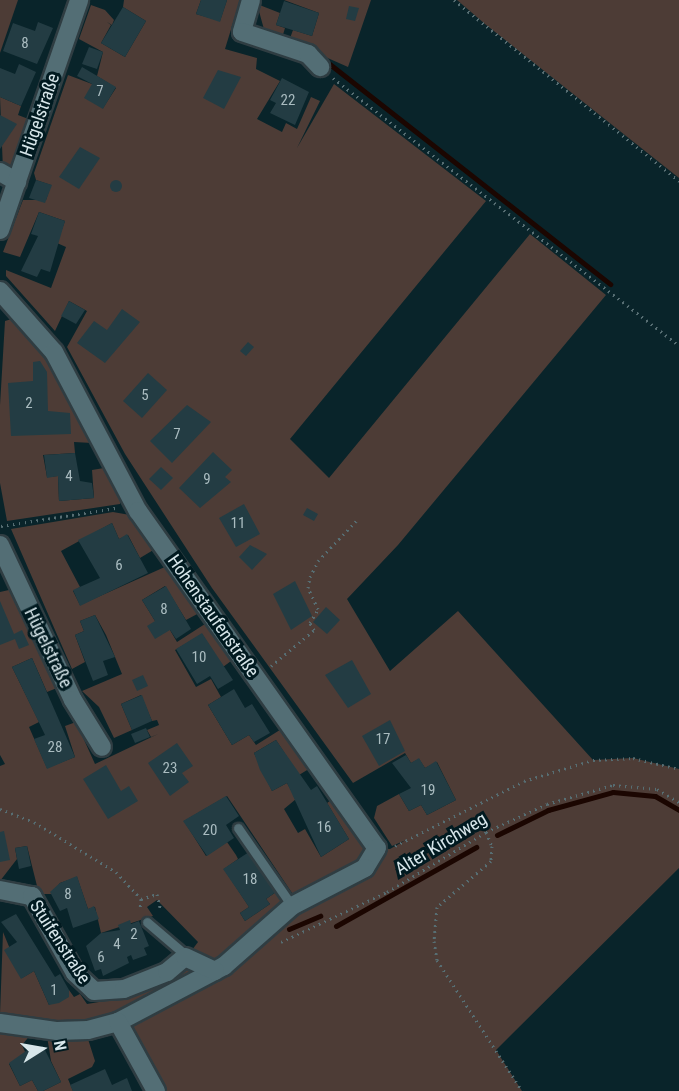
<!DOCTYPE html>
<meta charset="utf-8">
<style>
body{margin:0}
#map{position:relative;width:679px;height:1091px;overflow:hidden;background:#09242a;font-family:"Roboto Condensed",sans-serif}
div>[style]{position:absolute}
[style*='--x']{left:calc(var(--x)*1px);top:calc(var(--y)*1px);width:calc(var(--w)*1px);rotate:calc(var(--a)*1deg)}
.green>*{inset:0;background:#4d3c36}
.stream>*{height:5px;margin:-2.5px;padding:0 2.5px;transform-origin:2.5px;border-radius:2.5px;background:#1b0601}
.building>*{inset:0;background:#233c43}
.round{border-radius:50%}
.path>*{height:3px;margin-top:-1.5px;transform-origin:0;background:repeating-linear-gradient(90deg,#576e73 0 1.5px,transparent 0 6px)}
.roads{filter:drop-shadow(2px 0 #2f3d42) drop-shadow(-2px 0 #2f3d42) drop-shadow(0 2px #2f3d42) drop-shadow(0 -2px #2f3d42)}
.lane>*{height:9px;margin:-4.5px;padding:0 4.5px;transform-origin:4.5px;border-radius:4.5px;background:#536e75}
.street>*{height:18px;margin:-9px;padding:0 9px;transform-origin:9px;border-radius:9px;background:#536e75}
span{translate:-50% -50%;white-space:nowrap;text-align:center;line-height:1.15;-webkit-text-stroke:6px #011a20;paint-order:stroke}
.number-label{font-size:15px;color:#aabcc0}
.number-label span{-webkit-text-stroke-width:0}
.street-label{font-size:18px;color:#d7e6ea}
.north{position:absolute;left:12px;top:1019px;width:60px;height:60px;-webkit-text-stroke:4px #011a20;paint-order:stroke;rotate:79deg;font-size:16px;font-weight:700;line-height:24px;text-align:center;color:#d7e6ea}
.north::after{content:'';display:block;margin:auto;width:21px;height:27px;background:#d7e6ea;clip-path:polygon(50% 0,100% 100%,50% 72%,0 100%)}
</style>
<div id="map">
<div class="green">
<div style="clip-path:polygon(0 0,18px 0,0 53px)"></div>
<div style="clip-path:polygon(124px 0,201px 0,196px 14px,220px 21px,227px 0,240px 0,225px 49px,257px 58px,256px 69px,280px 81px,257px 119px,282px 132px,286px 123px,297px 129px,311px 97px,320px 101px,297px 148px,334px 84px,486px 201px,290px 439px,329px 478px,530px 234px,606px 295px,398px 545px,347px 599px,390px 671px,458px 611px,593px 760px,633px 758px,679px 769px,679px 868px,496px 1050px,522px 1091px,163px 1091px,125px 1022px,377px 848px,390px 849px,406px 840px,392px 846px,374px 818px,377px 806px,399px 794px,409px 811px,421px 805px,427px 815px,456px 800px,437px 762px,425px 768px,419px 759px,411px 763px,405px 753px,353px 783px,212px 588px,125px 454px,67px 347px,87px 311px,69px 301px,55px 331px,6px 276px,6px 270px,51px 288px,66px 247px,57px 243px,65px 221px,39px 212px,20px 257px,3px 252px,23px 200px,46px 200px,51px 185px,36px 180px,34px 173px,68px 75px,92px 84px,103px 108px,116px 88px,97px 76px,103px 52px,79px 39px,91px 5px,105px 10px,114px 20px,112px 25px,107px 22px,111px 25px,101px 43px,125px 57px,146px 21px,123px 7px)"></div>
<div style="clip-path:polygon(371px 0,348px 67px,289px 41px,293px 30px,312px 36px,319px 13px,284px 0)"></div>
<div style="clip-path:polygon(457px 0,679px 0,679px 178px,485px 24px)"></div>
<div style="clip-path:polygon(257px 4px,280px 13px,276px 25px,285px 28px,282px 38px,265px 33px)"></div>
<div style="clip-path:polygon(0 97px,21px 106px,18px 115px,31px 120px,15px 167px,3px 170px)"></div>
<div style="clip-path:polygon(15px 318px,49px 356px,92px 443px,74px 442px,75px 453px,43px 455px,47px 477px,58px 476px,59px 501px,94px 498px,92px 470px,104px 468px,121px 498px,120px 504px,7px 521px,0 483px,0 405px,5px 321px)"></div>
<div style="clip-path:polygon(113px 512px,130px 515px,155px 549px,140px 558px,128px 535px,119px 539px,112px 523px,61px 551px,80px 587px,73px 591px,80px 605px,167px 566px,201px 612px,186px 620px,165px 586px,142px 600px,155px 621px,170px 630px,177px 642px,208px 622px,235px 658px,223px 667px,202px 634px,175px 650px,196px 687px,211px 679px,221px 697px,208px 705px,232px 745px,249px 735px,256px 745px,283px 728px,312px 767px,299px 775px,276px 740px,254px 753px,272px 791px,287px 783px,296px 799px,284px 809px,298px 833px,305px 829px,321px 857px,349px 839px,327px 803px,334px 798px,368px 847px,368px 858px,296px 899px,227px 796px,184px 821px,206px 856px,227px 842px,236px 855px,238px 859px,224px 869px,249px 907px,240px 913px,245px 921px,270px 904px,266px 899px,276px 892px,284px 905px,220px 962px,192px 950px,198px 942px,157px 900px,147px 907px,153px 916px,101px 933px,95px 907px,88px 909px,77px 877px,60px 883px,51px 894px,39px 894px,27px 846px,15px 848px,17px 859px,0 881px,0 766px,5px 764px,0 755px,0 592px,9px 590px,57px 688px,47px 692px,32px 658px,12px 667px,39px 722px,29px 727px,47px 768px,75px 757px,65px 726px,76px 722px,95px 764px,158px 734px,151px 737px,147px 730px,159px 725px,157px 720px,152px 721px,141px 695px,121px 704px,132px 730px,114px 738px,99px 707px,82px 691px,122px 674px,106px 635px,95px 615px,80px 621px,84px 631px,75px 635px,85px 662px,72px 669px,11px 529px)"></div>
<div style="clip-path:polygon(3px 932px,22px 978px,34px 971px,49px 1005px,69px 990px,74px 997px,80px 994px,87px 1004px,117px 999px,175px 976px,185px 967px,197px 970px,117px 1017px,54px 1023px,21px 1019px,0 1014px)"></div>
<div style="clip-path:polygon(0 1029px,32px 1033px,22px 1045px,26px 1054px,9px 1064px,20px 1086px,32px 1080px,38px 1091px,0 1091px)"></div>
<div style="clip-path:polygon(47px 1036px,88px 1039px,95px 1061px,92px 1067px,68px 1079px,73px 1091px,43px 1091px,61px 1082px,51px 1061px)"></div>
</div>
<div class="stream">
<div style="--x:327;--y:62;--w:360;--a:38.1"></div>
<div style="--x:497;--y:835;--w:57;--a:-26.1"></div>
<div style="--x:548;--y:810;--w:67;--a:-15.5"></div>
<div style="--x:613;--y:792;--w:42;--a:5.4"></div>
<div style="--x:655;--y:796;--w:28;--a:30"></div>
<div style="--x:336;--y:926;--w:161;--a:-29.4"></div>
<div style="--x:289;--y:929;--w:34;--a:-23"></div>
</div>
<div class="building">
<div style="clip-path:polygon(201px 0,227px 0,220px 22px,196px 14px)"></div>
<div style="clip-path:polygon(284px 1px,319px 13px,312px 36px,276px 25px)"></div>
<div style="clip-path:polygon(349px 6px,359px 8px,355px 21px,346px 19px)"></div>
<div style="clip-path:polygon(123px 7px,146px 21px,125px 57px,101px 43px)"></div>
<div style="clip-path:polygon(38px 22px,53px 28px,37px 64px,3px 51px,13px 23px,35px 31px)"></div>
<div style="clip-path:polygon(89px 47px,103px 52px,97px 69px,82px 64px)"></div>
<div style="clip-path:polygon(19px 64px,36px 72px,21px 106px,0 97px,0 68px,15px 74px)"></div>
<div style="clip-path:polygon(82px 67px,116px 87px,103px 109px,84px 98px,92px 84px,77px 76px)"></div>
<div style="clip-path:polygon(218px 70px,241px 77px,224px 109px,203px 98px)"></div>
<div style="clip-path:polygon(282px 78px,309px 92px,295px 125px,270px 113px,276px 103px,270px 100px)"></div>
<div style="clip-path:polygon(0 115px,17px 124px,0 149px)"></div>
<div style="clip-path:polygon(80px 147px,100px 158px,79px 189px,59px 177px)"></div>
<div class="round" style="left:110px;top:180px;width:12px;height:12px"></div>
<div style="clip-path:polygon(36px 180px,52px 185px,45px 203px,29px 198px)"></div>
<div style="clip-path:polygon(39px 212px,65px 221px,50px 272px,41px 269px,37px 277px,21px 271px,38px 236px,31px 234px)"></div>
<div style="clip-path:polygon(69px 301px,85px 310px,76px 324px,61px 316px)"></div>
<div style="clip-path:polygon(122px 309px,140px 322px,105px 363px,77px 343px,94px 321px,107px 330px)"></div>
<div style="clip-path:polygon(248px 342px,254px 347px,246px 356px,240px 351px)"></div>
<div style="clip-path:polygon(40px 361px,47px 372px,48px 411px,70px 413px,71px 434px,11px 436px,8px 383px,33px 381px,33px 362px)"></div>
<div style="clip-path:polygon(148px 373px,167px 390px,142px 418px,123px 401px)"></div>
<div style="clip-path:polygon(187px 405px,211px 422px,172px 463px,150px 441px)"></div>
<div style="clip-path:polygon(213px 452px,232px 470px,225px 477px,231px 482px,200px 508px,179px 488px)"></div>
<div style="clip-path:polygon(75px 453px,80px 481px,92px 483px,94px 498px,59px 501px,58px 476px,47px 478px,44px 455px)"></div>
<div style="clip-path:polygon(161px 467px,173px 478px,161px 490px,149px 479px)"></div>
<div style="clip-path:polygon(244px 504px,260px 534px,236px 547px,219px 518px)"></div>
<div style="clip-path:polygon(307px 508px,318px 514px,314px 521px,303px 515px)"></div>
<div style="clip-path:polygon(112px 523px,119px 539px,127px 534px,148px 573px,80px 606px,73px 590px,100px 578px,78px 540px)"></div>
<div style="clip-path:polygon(250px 545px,267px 554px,252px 570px,239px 557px)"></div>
<div style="clip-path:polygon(295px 581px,312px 616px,291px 630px,273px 594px)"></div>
<div style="clip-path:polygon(166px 586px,191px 629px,176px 639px,170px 630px,155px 639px,147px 626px,155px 621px,142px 600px)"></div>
<div style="clip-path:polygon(0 601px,14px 634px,22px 630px,29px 645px,19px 649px,15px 639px,0 645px)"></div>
<div style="clip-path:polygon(326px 607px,340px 620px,327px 634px,313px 622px)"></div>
<div style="clip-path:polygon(95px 615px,115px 657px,103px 661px,108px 675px,93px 681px,75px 635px,84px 631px,80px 621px)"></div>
<div style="clip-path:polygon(202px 633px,233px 680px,218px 689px,210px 676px,197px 684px,176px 649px)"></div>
<div style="clip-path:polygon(32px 658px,75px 757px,47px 769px,34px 739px,45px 735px,12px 667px)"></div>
<div style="clip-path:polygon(352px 660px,371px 694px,348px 708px,325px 675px)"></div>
<div style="clip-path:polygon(143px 675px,148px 686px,137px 691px,132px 680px)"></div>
<div style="clip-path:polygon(234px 689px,245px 708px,252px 704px,270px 733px,254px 742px,249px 735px,232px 745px,208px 705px)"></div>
<div style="clip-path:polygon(142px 695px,152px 721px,132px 730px,121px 704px)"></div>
<div style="clip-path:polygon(390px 720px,405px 751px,379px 766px,362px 736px)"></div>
<div style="clip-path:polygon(146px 728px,150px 737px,135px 743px,131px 734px)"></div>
<div style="clip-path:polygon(276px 740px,311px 790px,317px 786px,349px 839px,321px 857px,287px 783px,272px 791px,260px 770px,254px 753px)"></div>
<div style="clip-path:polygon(177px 743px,193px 766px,182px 773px,189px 782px,170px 796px,148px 763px)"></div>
<div style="clip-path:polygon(406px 755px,411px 763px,419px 758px,425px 768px,436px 761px,456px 800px,427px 815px,421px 805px,409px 811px,399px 794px,411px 788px,392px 763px)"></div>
<div style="clip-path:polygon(106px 765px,121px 791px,129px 786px,138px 801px,108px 819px,83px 779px)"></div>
<div style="clip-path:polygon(226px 796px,239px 816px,226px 825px,234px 838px,207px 856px,183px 821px)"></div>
<div style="clip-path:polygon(4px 831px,10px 860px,0 862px,0 832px)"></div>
<div style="clip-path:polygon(27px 846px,31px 866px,19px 869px,15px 848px)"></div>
<div style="clip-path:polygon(249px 852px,276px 892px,266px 899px,270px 904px,245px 921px,240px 913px,249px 907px,223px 869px)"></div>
<div style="clip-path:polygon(77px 876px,88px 909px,94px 906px,99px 919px,73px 928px,67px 908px,60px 911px,50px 892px,60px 883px)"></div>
<div style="clip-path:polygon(16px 914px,55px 977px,60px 974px,69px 990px,69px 997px,59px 1003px,49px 1005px,34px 971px,21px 979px,4px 950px,17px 942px,1px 922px)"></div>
<div style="clip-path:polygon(130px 920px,131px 924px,139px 921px,149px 946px,144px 948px,147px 955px,133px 960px,131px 955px,127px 957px,129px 963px,103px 976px,101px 969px,95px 971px,86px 946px,101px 933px,120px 930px,118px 925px)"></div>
<div style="clip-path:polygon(33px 1046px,35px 1050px,43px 1046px,61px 1082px,43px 1091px,38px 1091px,32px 1080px,20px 1086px,9px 1063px)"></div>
<div style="clip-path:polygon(105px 1069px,112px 1085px,127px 1078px,132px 1091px,73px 1091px,70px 1085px)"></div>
</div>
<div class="path">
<div style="--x:454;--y:0;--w:289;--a:38.8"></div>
<div style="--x:333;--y:78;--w:437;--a:37.7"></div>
<div style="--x:1;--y:526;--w:116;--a:-8.9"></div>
<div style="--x:271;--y:666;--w:56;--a:-39.9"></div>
<div style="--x:314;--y:630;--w:8;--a:-120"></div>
<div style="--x:310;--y:623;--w:16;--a:-60"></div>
<div style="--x:318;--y:609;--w:23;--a:-115"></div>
<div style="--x:308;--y:588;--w:11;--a:-80"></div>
<div style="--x:310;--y:577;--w:18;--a:-63"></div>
<div style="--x:318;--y:561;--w:58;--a:-46.4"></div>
<div style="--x:0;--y:809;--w:36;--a:21"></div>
<div style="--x:34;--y:822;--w:96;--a:31.4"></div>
<div style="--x:116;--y:872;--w:37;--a:47"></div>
<div style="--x:141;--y:899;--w:11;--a:95"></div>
<div style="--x:486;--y:832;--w:15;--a:67"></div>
<div style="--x:492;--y:846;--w:15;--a:94"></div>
<div style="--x:491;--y:861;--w:71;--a:139.6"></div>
<div style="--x:437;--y:907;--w:34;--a:95"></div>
<div style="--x:434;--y:941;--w:19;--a:81"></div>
<div style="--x:437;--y:960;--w:156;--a:57"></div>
<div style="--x:395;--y:846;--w:144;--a:-26.7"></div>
<div style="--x:524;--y:781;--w:72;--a:-16.9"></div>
<div style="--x:593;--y:760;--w:40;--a:-2.9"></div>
<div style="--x:633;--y:758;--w:47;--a:13.4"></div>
<div style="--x:141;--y:899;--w:17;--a:-17"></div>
<div style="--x:157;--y:894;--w:17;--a:77"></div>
<div style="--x:281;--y:942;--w:117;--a:-25.3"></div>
<div style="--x:387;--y:892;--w:116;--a:-31.2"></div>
<div style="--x:486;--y:832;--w:67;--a:-24.7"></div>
<div style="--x:547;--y:804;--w:69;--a:-16.1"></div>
<div style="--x:613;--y:785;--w:44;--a:5.2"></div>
<div style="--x:657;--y:789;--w:26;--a:31"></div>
</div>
<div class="roads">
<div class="lane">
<div style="--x:238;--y:828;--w:95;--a:55.3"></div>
<div style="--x:147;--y:922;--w:54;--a:40.5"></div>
</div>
<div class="street">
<div style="--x:251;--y:0;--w:33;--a:106"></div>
<div style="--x:242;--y:32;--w:70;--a:18.4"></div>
<div style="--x:308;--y:54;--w:18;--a:47"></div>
<div style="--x:0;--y:172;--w:20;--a:30"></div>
<div style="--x:0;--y:230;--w:243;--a:-71"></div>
<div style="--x:0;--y:291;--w:81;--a:48.5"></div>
<div style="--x:54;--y:352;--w:180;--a:62.2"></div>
<div style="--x:138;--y:511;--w:413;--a:54.7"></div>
<div style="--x:377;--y:848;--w:23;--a:121"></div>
<div style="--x:365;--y:868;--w:82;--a:152.5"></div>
<div style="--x:292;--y:906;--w:91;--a:138.6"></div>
<div style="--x:224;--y:966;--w:120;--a:152.2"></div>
<div style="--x:0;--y:545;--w:171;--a:64.8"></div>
<div style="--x:73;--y:700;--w:55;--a:58.3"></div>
<div style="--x:0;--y:890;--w:33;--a:11"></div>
<div style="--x:32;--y:896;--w:88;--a:60.8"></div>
<div style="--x:75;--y:973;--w:26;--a:43"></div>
<div style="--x:94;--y:991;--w:30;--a:-4"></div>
<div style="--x:124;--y:989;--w:46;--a:-21.6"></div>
<div style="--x:167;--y:972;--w:23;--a:-40"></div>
<div style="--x:185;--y:957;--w:33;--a:25"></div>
<div style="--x:0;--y:1023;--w:58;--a:8"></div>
<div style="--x:57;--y:1031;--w:31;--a:-2"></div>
<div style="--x:88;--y:1030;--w:31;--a:-15"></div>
<div style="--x:118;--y:1022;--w:79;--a:61.2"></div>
</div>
</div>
<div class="number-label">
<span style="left:25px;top:44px">8</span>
<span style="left:100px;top:92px">7</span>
<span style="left:288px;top:101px">22</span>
<span style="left:145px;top:396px">5</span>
<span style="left:29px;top:404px">2</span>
<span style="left:177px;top:435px">7</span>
<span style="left:69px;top:477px">4</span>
<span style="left:207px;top:480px">9</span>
<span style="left:238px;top:524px">11</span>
<span style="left:119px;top:566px">6</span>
<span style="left:164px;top:610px">8</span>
<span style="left:199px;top:658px">10</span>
<span style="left:383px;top:740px">17</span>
<span style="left:55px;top:748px">28</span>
<span style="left:170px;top:769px">23</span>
<span style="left:428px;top:791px">19</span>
<span style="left:324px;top:828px">16</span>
<span style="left:210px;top:831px">20</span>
<span style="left:250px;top:880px">18</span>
<span style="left:68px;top:895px">8</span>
<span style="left:134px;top:935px">2</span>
<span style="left:117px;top:945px">4</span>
<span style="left:101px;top:958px">6</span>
<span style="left:54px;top:991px">1</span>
</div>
<div class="street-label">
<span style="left:40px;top:115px;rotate:-71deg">Hügelstraße</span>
<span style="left:213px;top:616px;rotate:55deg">Hohenstaufenstraße</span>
<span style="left:48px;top:648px;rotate:64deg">Hügelstraße</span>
<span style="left:441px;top:844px;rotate:-31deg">Alter Kirchweg</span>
<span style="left:60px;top:942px;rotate:57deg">Stuifenstraße</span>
</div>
<div class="north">N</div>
</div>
